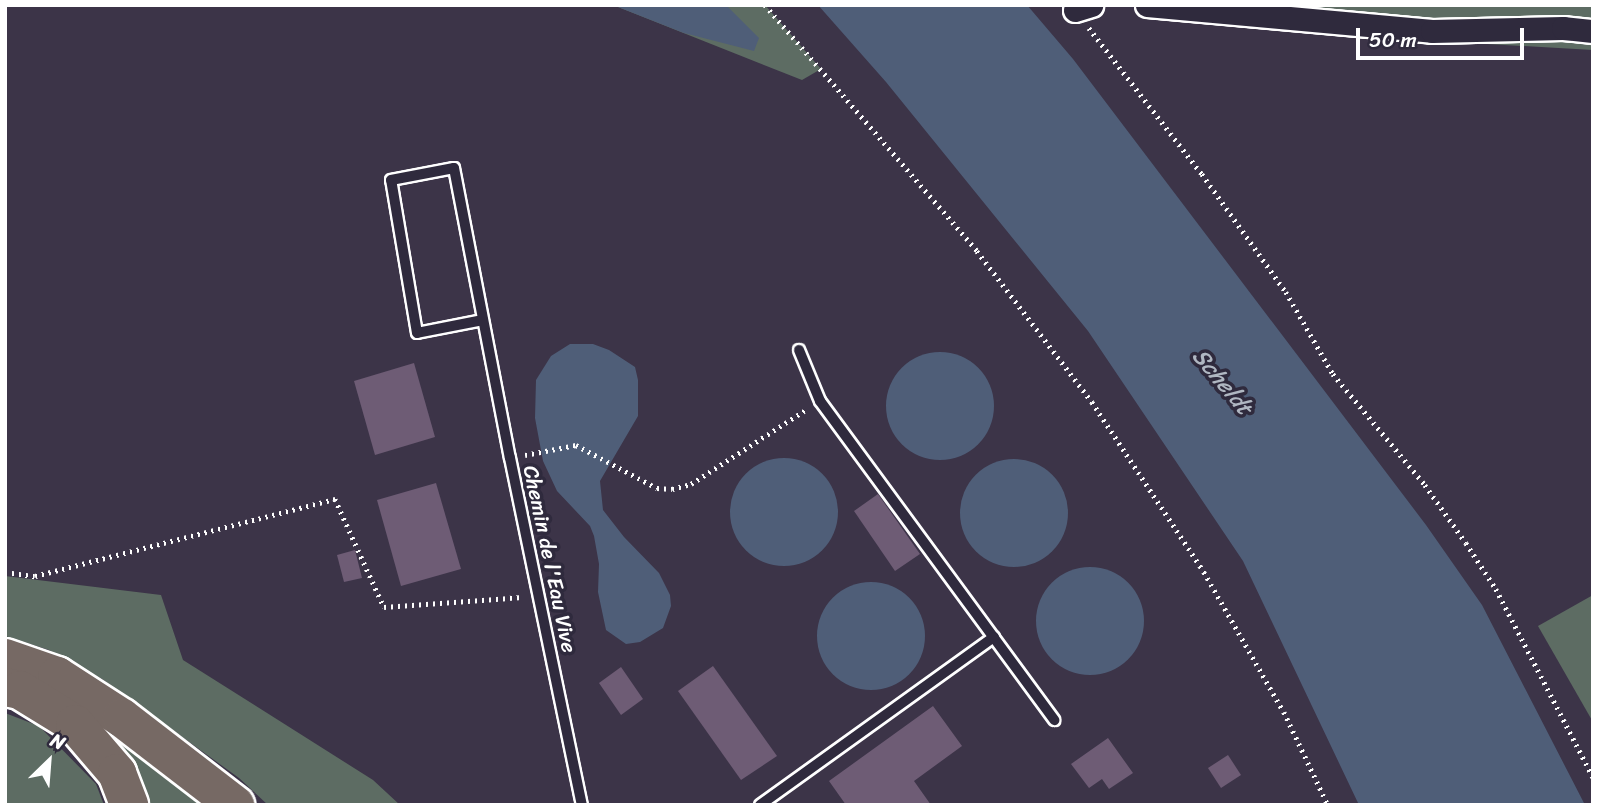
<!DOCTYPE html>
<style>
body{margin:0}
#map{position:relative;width:1598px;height:810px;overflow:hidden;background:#3c3448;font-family:Sriracha,sans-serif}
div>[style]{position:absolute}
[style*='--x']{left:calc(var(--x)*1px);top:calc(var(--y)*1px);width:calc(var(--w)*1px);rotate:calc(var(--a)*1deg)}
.green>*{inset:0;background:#5d6c63}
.water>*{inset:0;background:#4f5e78}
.round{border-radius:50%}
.building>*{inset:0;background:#6e5c75}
.path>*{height:4.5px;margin-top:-2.25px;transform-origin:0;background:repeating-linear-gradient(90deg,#fff 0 2px,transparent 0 7px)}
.roads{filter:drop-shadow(2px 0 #fff) drop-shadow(-2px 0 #fff) drop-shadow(0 2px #fff) drop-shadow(0 -2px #fff)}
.lane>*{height:10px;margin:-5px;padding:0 5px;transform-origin:5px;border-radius:5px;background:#2f2a3d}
.street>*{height:23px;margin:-11.5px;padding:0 11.5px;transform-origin:11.5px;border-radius:11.5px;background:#2f2a3d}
.highway>*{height:38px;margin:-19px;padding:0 19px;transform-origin:19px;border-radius:19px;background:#766964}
span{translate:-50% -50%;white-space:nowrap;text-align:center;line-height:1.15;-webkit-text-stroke:7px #2f2a3d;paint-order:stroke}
.street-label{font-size:21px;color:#fff}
.water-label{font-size:23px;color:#b0b7c2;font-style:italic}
.frame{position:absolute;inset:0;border:7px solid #fff;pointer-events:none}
.north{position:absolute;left:14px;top:726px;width:70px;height:70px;-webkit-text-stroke:5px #2f2a3d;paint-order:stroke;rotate:25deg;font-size:19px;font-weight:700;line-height:28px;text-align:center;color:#fff}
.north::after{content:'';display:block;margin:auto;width:24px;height:32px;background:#fff;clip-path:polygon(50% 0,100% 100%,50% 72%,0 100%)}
.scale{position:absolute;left:1356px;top:28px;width:168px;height:32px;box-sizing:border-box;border:4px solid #fff;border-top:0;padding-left:9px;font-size:21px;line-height:24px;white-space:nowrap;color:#fff;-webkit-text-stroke:5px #2f2a3d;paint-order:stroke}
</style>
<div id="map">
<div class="green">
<div style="clip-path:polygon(613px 5px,765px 5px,821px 69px,802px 80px)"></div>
<div style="clip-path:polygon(1167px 5px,1593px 5px,1593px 50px,1399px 39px)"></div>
<div style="clip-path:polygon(5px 576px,161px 595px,183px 660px,373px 780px,400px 805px,268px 805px,239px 778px,102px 679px,49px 650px,5px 636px)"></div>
<div style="clip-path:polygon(1593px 595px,1593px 722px,1538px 626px)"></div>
<div style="clip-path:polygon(34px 679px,217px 805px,143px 805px)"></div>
<div style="clip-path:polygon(5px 713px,39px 726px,96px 784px,104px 805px,5px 805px)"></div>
</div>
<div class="water">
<div style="clip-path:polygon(613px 5px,726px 5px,759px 38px,754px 51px,684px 33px)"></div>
<div style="clip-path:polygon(818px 5px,1027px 5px,1073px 59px,1426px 525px,1482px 605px,1585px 805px,1359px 805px,1243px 561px,1088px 331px,886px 82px)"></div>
<div style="clip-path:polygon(570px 344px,593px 344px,609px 350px,635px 367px,638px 380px,638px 416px,600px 481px,603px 510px,624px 537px,659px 573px,670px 595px,671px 606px,663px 628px,640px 642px,626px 644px,606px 630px,598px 592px,599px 564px,594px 536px,590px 526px,557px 491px,543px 461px,535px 418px,536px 380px,551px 356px)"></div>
<div class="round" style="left:886px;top:352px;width:108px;height:108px"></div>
<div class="round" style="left:730px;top:458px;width:108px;height:108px"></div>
<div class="round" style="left:960px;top:459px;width:108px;height:108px"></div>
<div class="round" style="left:1036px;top:567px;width:108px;height:108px"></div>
<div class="round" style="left:817px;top:582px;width:108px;height:108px"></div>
</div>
<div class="building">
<div style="clip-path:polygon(414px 363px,435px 437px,375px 455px,354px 381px)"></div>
<div style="clip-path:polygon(436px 483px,461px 569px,401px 586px,377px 500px)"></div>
<div style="clip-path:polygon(878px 494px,920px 554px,895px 571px,854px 511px)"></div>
<div style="clip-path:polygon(355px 550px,362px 578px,344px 582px,337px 555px)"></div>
<div style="clip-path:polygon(713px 666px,777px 756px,741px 780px,678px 691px)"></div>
<div style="clip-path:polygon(621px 667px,643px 699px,621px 715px,599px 683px)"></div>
<div style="clip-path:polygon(933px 706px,962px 746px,914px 781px,931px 805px,846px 805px,829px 781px)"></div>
<div style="clip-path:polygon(1108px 738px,1133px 773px,1109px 789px,1102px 779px,1089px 788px,1071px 764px)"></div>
<div style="clip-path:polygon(1228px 755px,1241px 775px,1221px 788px,1208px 768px)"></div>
</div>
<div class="path">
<div style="--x:765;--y:5;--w:325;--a:49.2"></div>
<div style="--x:977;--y:251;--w:190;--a:52.7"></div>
<div style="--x:1092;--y:402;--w:204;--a:56.6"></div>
<div style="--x:1204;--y:572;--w:161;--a:60.3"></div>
<div style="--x:1284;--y:712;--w:103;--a:64.7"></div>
<div style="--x:1089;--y:28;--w:185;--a:52.3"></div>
<div style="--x:1202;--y:174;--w:145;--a:54.6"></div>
<div style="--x:1286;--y:292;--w:95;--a:60.2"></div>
<div style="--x:1333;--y:374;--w:144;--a:50.3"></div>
<div style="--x:1425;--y:485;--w:71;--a:54.7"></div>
<div style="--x:1466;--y:543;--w:55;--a:56.9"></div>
<div style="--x:1496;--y:589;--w:212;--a:62.7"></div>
<div style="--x:525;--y:455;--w:52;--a:-11.1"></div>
<div style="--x:576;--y:445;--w:92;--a:28"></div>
<div style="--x:657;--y:488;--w:15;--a:4"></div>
<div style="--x:672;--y:489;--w:20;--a:-15"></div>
<div style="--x:691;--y:484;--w:138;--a:-32.9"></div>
<div style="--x:5;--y:572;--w:30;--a:8"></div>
<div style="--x:35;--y:576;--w:310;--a:-14.4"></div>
<div style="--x:335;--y:499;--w:119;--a:65.6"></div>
<div style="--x:384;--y:607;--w:139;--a:-4.1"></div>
</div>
<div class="roads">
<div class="lane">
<div style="--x:483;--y:320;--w:67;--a:168.9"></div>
<div style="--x:417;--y:333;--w:155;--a:-99.6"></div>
<div style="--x:391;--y:180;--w:64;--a:-10.8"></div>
<div style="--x:454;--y:168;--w:295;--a:79.1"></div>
<div style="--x:510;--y:458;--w:354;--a:78.3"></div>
<div style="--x:799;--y:350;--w:55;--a:67.6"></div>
<div style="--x:820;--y:401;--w:396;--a:53.7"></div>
<div style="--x:760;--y:805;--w:288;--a:-35.7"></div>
</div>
<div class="street">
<div style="--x:1147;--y:5;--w:286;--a:5.2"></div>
<div style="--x:1432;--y:31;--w:131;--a:-1.3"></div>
<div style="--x:1563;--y:28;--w:30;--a:6"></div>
<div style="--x:1075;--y:10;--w:17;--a:-17"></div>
</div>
<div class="highway">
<div style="--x:5;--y:658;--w:55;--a:19.1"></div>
<div style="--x:57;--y:676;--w:77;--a:32.9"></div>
<div style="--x:122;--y:718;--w:143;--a:37.6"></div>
<div style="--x:5;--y:687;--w:15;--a:11"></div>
<div style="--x:20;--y:690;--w:65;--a:31.7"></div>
<div style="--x:75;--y:724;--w:65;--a:49.4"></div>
<div style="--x:117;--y:773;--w:34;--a:69"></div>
</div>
</div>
<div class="street-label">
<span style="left:550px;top:559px;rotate:78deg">Chemin de l'Eau Vive</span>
</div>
<div class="water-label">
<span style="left:1222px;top:382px;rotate:50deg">Scheldt</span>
</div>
<div class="frame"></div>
<div class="north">N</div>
<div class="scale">50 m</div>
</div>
